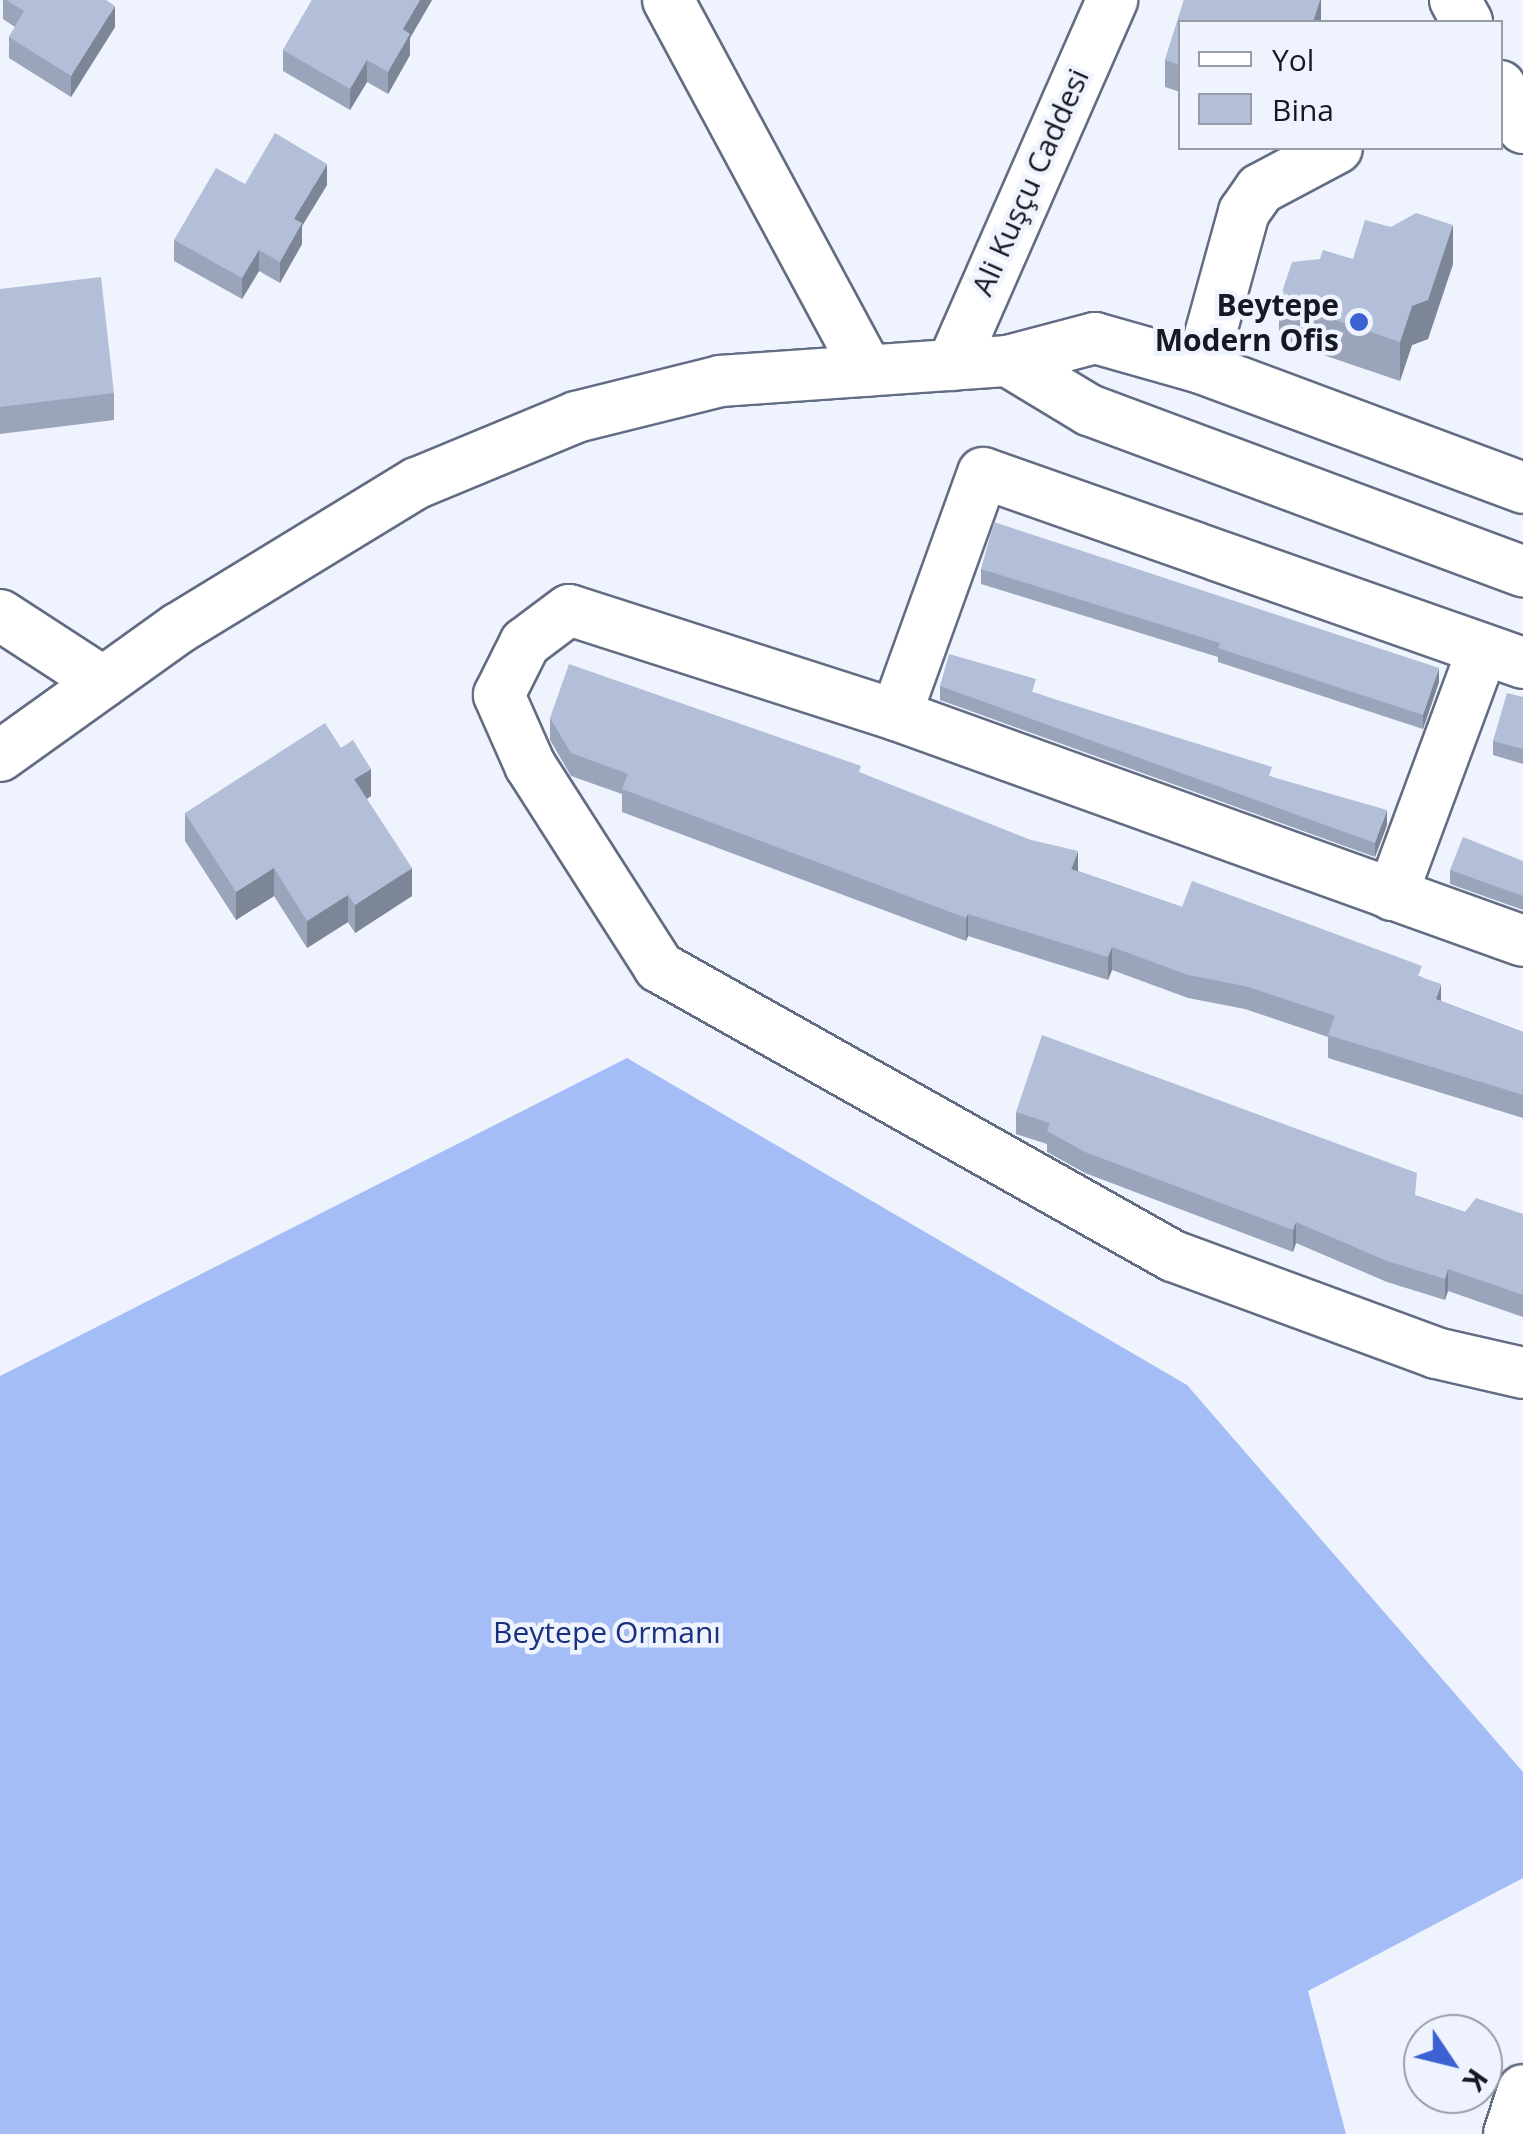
<!DOCTYPE html>
<meta charset="utf-8">
<style>
body{margin:0}
#map{position:relative;width:1523px;height:2134px;overflow:hidden;background:#eef3fe;font-family:"Open Sans",sans-serif}
div>[style]{position:absolute}
[style*='--x']{left:calc(var(--x)*1px);top:calc(var(--y)*1px);width:calc(var(--w)*1px);rotate:calc(var(--a)*1deg)}
.forest>*{inset:0;background:#a5bdf7}
.roads{filter:drop-shadow(2px 0 #626c83) drop-shadow(-2px 0 #626c83) drop-shadow(0 2px #626c83) drop-shadow(0 -2px #626c83)}
.minor>*{height:50px;margin:-25px;padding:0 25px;transform-origin:25px;border-radius:25px;background:#fff}
.wall>*{inset:0;background:#9aa4ba}
.shaded-wall>*{inset:0;background:#7d8697}
.building>*{inset:0;background:#b3bfd8}
.dots>*{width:28px;height:28px;translate:-50% -50%;box-sizing:border-box;border:5px solid #eef3fe;border-radius:50%}
span{translate:-50% -50%;white-space:nowrap;text-align:center;line-height:1.15;-webkit-text-stroke:9px #eef3fe;paint-order:stroke}
.street-label{font-size:30px;color:#151923}
.poi-label{font-size:30px;color:#151923;font-weight:700}
.right{translate:-100% -50%;text-align:right}
.park-label{font-size:30px;color:#193081}
.legend{position:absolute;left:1178px;top:20px;width:325px;height:130px;box-sizing:border-box;background:#eef3fe;border:2px solid #979ca6;margin:0;padding:12px 18px;list-style:none;font-size:30px;color:#151923}
.legend li{display:flex;align-items:center;gap:20px;height:50px}
.legend b{width:50px;border:2px solid #979ca6}
.north{position:absolute;left:1403px;top:2014px;width:100px;height:100px;box-sizing:border-box;background:#eef3fe;border:2px solid #979ca6;border-radius:50%;rotate:125deg;font-size:28px;font-weight:700;line-height:40px;text-align:center;color:#151923}
.north::after{content:'';display:block;margin:auto;width:35px;height:45px;background:#3c61d2;clip-path:polygon(50% 0,100% 100%,50% 72%,0 100%)}
</style>
<div id="map">
<div class="forest">
<div style="clip-path:polygon(627px 1058px,1187px 1385px,1523px 1772px,1523px 1878px,1308px 1991px,1346px 2134px,0 2134px,0 1376px)"></div>
</div>
<div class="roads">
<div class="minor">
<div style="--x:668;--y:0;--w:421;--a:61.7"></div>
<div style="--x:1455;--y:0;--w:25;--a:61"></div>
<div style="--x:1500;--y:86;--w:48;--a:61.3"></div>
<div style="--x:1008;--y:361;--w:95;--a:31.2"></div>
<div style="--x:1089;--y:410;--w:463;--a:20.4"></div>
<div style="--x:952;--y:365;--w:399;--a:-66.3"></div>
<div style="--x:1201;--y:368;--w:162;--a:-74.6"></div>
<div style="--x:1244;--y:212;--w:28;--a:-55"></div>
<div style="--x:1260;--y:189;--w:87;--a:-28"></div>
<div style="--x:0;--y:615;--w:123;--a:33"></div>
<div style="--x:1523;--y:663;--w:572;--a:-160.62"></div>
<div style="--x:983;--y:473;--w:257;--a:109.8"></div>
<div style="--x:896;--y:715;--w:343;--a:-162.2"></div>
<div style="--x:569;--y:610;--w:55;--a:143.1"></div>
<div style="--x:525;--y:643;--w:58;--a:116.6"></div>
<div style="--x:499;--y:695;--w:77;--a:66.1"></div>
<div style="--x:530;--y:765;--w:240;--a:57.4"></div>
<div style="--x:659;--y:967;--w:590;--a:29.35"></div>
<div style="--x:1173;--y:1256;--w:280;--a:20.2"></div>
<div style="--x:1436;--y:1353;--w:89;--a:12.9"></div>
<div style="--x:896;--y:715;--w:666;--a:19.82"></div>
<div style="--x:0;--y:756;--w:220;--a:-35.6"></div>
<div style="--x:179;--y:628;--w:279;--a:-31.4"></div>
<div style="--x:417;--y:483;--w:172;--a:-22.5"></div>
<div style="--x:576;--y:417;--w:148;--a:-14"></div>
<div style="--x:720;--y:381;--w:289;--a:-4"></div>
<div style="--x:1008;--y:361;--w:90;--a:-14.8"></div>
<div style="--x:1095;--y:338;--w:110;--a:15.8"></div>
<div style="--x:1201;--y:368;--w:344;--a:20.4"></div>
<div style="--x:1392;--y:895;--w:262;--a:-69.7"></div>
<div style="--x:1509;--y:2134;--w:46;--a:-72.3"></div>
</div>
</div>
<div class="wall">
<div style="clip-path:polygon(3px 0,106px 0,115px 27px,71px 97px,9px 58px,9px 37px,15px 27px,3px 19px)"></div>
<div style="clip-path:polygon(312px 0,432px 0,410px 38px,410px 55px,388px 94px,367px 82px,350px 110px,283px 71px,283px 50px)"></div>
<div style="clip-path:polygon(1184px 0,1321px 0,1321px 22px,1180px 22px,1180px 92px,1165px 87px,1165px 60px)"></div>
<div style="clip-path:polygon(245px 184px,327px 185px,302px 226px,302px 244px,280px 283px,259px 271px,242px 299px,174px 261px,174px 240px)"></div>
<div style="clip-path:polygon(1353px 259px,1453px 264px,1428px 339px,1412px 345px,1400px 381px,1279px 340px,1279px 301px)"></div>
<div style="clip-path:polygon(0 289px,114px 393px,114px 420px,0 434px)"></div>
<div style="clip-path:polygon(981px 569px,1439px 682px,1423px 729px,1218px 662px,1218px 657px,981px 584px)"></div>
<div style="clip-path:polygon(940px 686px,1036px 693px,1272px 777px,1387px 825px,1375px 857px,940px 700px)"></div>
<div style="clip-path:polygon(1523px 697px,1523px 764px,1493px 755px,1493px 741px)"></div>
<div style="clip-path:polygon(550px 718px,861px 773px,1078px 871px,1182px 907px,1422px 977px,1441px 1001px,1523px 1032px,1523px 1118px,1328px 1058px,1328px 1037px,1245px 1009px,1188px 998px,1112px 970px,1108px 980px,968px 936px,966px 941px,622px 812px,622px 794px,571px 776px,550px 740px)"></div>
<div style="clip-path:polygon(371px 796px,367px 799px,412px 896px,355px 933px,348px 922px,307px 948px,274px 896px,236px 920px,185px 841px,185px 813px)"></div>
<div style="clip-path:polygon(1523px 861px,1523px 910px,1450px 884px,1450px 870px)"></div>
<div style="clip-path:polygon(1016px 1112px,1417px 1196px,1465px 1212px,1523px 1214px,1523px 1317px,1448px 1291px,1445px 1300px,1387px 1282px,1296px 1243px,1293px 1252px,1085px 1173px,1047px 1152px,1047px 1144px,1016px 1134px)"></div>
</div>
<div class="shaded-wall">
<div style="clip-path:polygon(420px 0,432px 0,410px 38px,410px 55px,388px 94px,388px 72px,403px 29px)"></div>
<div style="clip-path:polygon(1320px 0,1321px 0,1321px 22px,1313px 22px)"></div>
<div style="clip-path:polygon(115px 6px,115px 27px,71px 97px,71px 76px)"></div>
<div style="clip-path:polygon(367px 60px,367px 82px,350px 110px,350px 89px)"></div>
<div style="clip-path:polygon(327px 164px,327px 185px,302px 226px,302px 244px,280px 283px,280px 262px,294px 219px)"></div>
<div style="clip-path:polygon(1453px 225px,1453px 264px,1428px 339px,1412px 345px,1400px 381px,1400px 342px,1412px 306px)"></div>
<div style="clip-path:polygon(259px 250px,259px 271px,242px 299px,242px 278px)"></div>
<div style="clip-path:polygon(1439px 668px,1439px 682px,1423px 729px,1423px 715px)"></div>
<div style="clip-path:polygon(371px 769px,371px 796px,354px 807px,354px 779px)"></div>
<div style="clip-path:polygon(1387px 810px,1387px 825px,1375px 857px,1375px 843px)"></div>
<div style="clip-path:polygon(1078px 851px,1078px 873px,1071px 869px)"></div>
<div style="clip-path:polygon(274px 868px,274px 896px,236px 920px,236px 892px)"></div>
<div style="clip-path:polygon(412px 868px,412px 896px,355px 933px,355px 905px)"></div>
<div style="clip-path:polygon(348px 895px,348px 922px,307px 948px,307px 921px)"></div>
<div style="clip-path:polygon(968px 914px,968px 936px,966px 941px,966px 918px)"></div>
<div style="clip-path:polygon(1112px 947px,1112px 970px,1108px 980px,1108px 957px)"></div>
<div style="clip-path:polygon(1441px 984px,1441px 1006px,1436px 999px)"></div>
<div style="clip-path:polygon(1296px 1222px,1296px 1243px,1293px 1252px,1293px 1230px)"></div>
<div style="clip-path:polygon(1448px 1269px,1448px 1291px,1445px 1300px,1445px 1279px)"></div>
</div>
<div class="building">
<div style="clip-path:polygon(6px 0,106px 0,115px 6px,71px 76px,9px 37px,24px 11px)"></div>
<div style="clip-path:polygon(312px 0,420px 0,403px 29px,410px 34px,388px 72px,367px 60px,350px 89px,283px 50px)"></div>
<div style="clip-path:polygon(1184px 0,1320px 0,1313px 22px,1180px 22px,1180px 65px,1165px 60px)"></div>
<div style="clip-path:polygon(275px 133px,327px 164px,294px 219px,302px 223px,280px 262px,259px 250px,242px 278px,174px 240px,216px 168px,245px 184px)"></div>
<div style="clip-path:polygon(1416px 213px,1453px 225px,1428px 300px,1412px 306px,1400px 342px,1279px 301px,1292px 262px,1320px 259px,1323px 250px,1353px 259px,1365px 220px,1391px 227px)"></div>
<div style="clip-path:polygon(101px 277px,114px 393px,0 407px,0 289px)"></div>
<div style="clip-path:polygon(994px 522px,1439px 668px,1423px 715px,1218px 648px,1220px 643px,981px 569px)"></div>
<div style="clip-path:polygon(949px 654px,1036px 679px,1032px 692px,1272px 767px,1269px 776px,1387px 810px,1375px 843px,940px 686px)"></div>
<div style="clip-path:polygon(569px 664px,861px 766px,859px 772px,1031px 840px,1078px 851px,1071px 869px,1182px 907px,1192px 881px,1422px 966px,1418px 976px,1441px 984px,1436px 999px,1523px 1032px,1523px 1095px,1328px 1035px,1335px 1016px,1245px 986px,1188px 975px,1112px 947px,1108px 957px,968px 914px,966px 918px,622px 789px,628px 774px,571px 753px,550px 718px)"></div>
<div style="clip-path:polygon(1507px 693px,1523px 697px,1523px 749px,1493px 741px)"></div>
<div style="clip-path:polygon(325px 723px,341px 748px,353px 740px,371px 769px,354px 779px,412px 868px,355px 905px,348px 895px,307px 921px,274px 868px,236px 892px,185px 813px)"></div>
<div style="clip-path:polygon(1463px 837px,1523px 861px,1523px 896px,1450px 870px)"></div>
<div style="clip-path:polygon(1042px 1035px,1417px 1173px,1415px 1195px,1465px 1212px,1476px 1198px,1523px 1214px,1523px 1295px,1448px 1269px,1445px 1279px,1387px 1261px,1296px 1222px,1293px 1230px,1085px 1152px,1047px 1131px,1050px 1123px,1016px 1112px)"></div>
</div>
<div class="dots">
<div style="left:1359px;top:322px;background:#3c61d2"></div>
</div>
<div class="street-label">
<span style="left:1030px;top:182px;rotate:-66deg">Ali Kuşçu Caddesi</span>
</div>
<div class="poi-label">
<span class="right" style="left:1339px;top:322px">Beytepe<br>Modern Ofis</span>
</div>
<div class="park-label">
<span style="left:607px;top:1632px">Beytepe Ormanı</span>
</div>
<ul class="legend">
<li><b style="height:12px;background:#fff"></b>Yol</li>
<li><b style="height:28px;background:#b3bfd8"></b>Bina</li>
</ul>
<div class="north">K</div>
</div>
